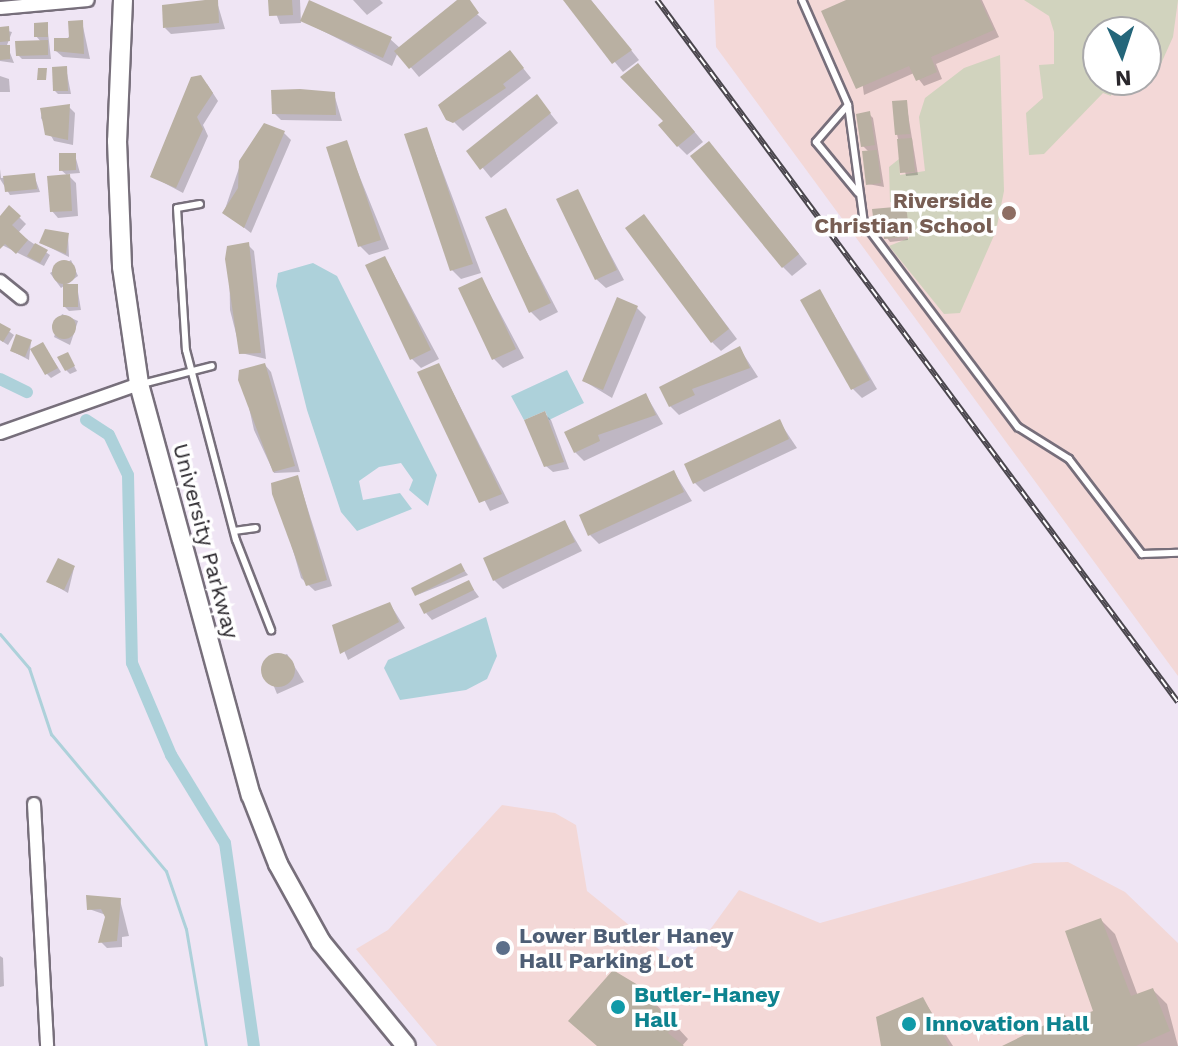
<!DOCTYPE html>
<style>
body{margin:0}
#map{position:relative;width:1178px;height:1046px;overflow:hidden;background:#efe5f4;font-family:"Work Sans",sans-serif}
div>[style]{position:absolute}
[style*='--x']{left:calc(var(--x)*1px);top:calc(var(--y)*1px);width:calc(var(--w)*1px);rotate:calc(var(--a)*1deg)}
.education>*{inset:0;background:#f3d8d7}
.green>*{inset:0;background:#d1d3be}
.water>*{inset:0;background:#add1da}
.shadow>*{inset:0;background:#0003}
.stream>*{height:3px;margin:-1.5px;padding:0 1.5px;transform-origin:1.5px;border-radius:1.5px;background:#add1da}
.canal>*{height:12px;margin:-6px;padding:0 6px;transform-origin:6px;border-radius:6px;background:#add1da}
.building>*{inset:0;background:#b9b0a2}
.round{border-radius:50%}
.roads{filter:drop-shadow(2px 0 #776f7b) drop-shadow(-2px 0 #776f7b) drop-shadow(0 2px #776f7b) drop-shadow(0 -2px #776f7b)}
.service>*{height:6px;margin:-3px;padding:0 3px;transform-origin:3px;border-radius:3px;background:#fff}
.minor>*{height:12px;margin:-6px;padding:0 6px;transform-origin:6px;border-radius:6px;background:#fff}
.secondary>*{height:18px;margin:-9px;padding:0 9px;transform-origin:9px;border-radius:9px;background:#fff}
.rail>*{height:6px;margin-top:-3px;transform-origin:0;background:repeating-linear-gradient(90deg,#fff 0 9px,#4a464d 0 18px);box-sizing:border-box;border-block:2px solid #4a464d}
.dots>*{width:22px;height:22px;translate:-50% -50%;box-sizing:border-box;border:4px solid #fff;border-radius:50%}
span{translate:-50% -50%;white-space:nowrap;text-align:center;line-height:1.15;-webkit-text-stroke:7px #fff;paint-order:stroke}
.education-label{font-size:22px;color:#785e54;font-weight:700}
.right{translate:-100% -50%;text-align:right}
.street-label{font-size:22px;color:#2a272c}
.service-label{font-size:22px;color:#4e5e75;font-weight:700}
.left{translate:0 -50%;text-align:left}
.culture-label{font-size:22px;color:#0d838f;font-weight:700}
.north{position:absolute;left:1082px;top:16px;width:80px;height:80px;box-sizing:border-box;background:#fff;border:2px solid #aaa9ab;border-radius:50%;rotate:177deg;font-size:22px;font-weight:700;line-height:32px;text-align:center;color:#2a272c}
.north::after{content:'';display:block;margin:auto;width:28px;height:36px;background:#24667a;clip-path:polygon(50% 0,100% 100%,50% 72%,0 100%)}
</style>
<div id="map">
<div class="education">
<div style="clip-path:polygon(evenodd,714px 0,1178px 0,1178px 676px,716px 47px,714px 0,1098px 32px,1146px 32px,1146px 80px,1098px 80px,1098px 32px)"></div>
<div style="clip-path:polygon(502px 805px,555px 813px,576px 825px,587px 891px,682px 968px,739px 890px,820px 923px,1034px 863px,1068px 862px,1125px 892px,1178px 943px,1178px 1046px,437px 1046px,356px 949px,388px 930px)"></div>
</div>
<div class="green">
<div style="clip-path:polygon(1024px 0,1178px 0,1173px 37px,1155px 77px,1144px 81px,1140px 80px,1146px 80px,1146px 32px,1098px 32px,1098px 80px,1113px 80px,1111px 96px,1103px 93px,1044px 154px,1029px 155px,1026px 113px,1043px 98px,1039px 65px,1054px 64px,1054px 32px,1049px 16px)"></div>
<div style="clip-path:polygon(1000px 55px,1004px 191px,996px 231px,960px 313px,944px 314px,889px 246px,909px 238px,906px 206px,890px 202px,889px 167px,899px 159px,900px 175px,925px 171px,919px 117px,925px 98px,964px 68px)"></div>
</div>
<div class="water">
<div style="clip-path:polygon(313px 263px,337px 276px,437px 475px,428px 506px,409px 490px,413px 480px,401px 463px,379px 467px,359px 481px,363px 500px,400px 493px,412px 509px,357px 531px,341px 512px,307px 410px,276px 286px,278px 273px)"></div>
<div style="clip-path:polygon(567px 370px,584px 403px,549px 420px,545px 411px,524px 420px,511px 396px)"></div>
<div style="clip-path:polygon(486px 617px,497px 656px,487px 679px,466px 690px,400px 700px,384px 668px,388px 660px)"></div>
</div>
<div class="shadow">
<div style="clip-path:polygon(271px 0,300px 0,301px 23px,280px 24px)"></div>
<div style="clip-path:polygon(353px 0,380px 0,383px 3px,367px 15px)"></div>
<div style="clip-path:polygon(461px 0,487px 23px,419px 77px,398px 52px,392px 66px,303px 21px,390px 39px,400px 48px)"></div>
<div style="clip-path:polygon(564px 0,591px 0,639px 60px,623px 72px)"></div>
<div style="clip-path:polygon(851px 0,982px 0,999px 37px,936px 64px,942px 79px,924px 86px,914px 73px,864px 95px)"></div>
<div style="clip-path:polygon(217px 2px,225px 29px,171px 34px,165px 28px)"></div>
<div style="clip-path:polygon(82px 22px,90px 59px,63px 57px,56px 51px)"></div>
<div style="clip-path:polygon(47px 24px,51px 59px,22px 59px,18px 55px,42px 43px,36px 36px)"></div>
<div style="clip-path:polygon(0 29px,12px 32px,7px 45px,14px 63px,0 61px)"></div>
<div style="clip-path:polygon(510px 52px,531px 78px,463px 131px,454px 122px)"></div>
<div style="clip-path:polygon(66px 68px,71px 94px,58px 94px,54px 90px)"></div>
<div style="clip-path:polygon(647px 74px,703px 142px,687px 155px,678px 146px)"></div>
<div style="clip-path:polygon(0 76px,9px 79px,10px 92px,0 92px)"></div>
<div style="clip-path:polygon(207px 84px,218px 101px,203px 125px,208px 136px,183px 193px,153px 177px)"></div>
<div style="clip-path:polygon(334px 94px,342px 121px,281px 120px,274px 113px)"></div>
<div style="clip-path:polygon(537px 97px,558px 123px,491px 178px,469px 151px)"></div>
<div style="clip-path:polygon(906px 102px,918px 175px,906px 176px,897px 134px)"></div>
<div style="clip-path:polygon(69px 107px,75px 113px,73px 145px,54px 141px,41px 118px,42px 109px)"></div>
<div style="clip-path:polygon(869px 114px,873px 118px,884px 187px,868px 184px,870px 153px,863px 146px)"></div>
<div style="clip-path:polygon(427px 130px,481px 273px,461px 279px,452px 270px)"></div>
<div style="clip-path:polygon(284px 133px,291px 140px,251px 233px,224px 212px,241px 162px)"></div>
<div style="clip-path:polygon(346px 143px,389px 249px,369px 255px,360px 246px)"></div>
<div style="clip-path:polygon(718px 153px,807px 264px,792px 276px,783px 267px)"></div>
<div style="clip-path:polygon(75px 155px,80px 173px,67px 174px,76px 183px,78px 216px,58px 218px,52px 211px,68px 176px,61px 170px)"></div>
<div style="clip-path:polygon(0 169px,1px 178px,34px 175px,40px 192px,10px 195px,0 179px)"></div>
<div style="clip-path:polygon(577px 192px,624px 280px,606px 288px,596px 279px)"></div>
<div style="clip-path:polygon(10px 208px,26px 224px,18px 233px,50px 255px,44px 266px,0 244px,0 219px)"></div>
<div style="clip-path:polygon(905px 208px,908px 240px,890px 242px,876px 223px)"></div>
<div style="clip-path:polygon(505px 210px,558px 312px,540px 321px,531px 312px)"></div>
<div style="clip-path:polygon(652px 226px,737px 339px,721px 351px,712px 342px)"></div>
<div style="clip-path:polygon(68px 235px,69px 257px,41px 243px)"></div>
<div style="clip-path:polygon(248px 245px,254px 251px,266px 359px,241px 353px,230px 310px,229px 248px)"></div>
<div style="clip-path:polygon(385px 258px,439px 359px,421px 368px,412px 359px)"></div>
<div style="clip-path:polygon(71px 260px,78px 276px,61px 288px,50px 273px)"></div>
<div style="clip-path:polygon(482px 279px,524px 358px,503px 368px,494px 359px)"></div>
<div style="clip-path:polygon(77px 286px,81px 310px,69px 311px,65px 307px)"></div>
<div style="clip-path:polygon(820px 291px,877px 389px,862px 398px,853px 389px)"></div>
<div style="clip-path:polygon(637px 308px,646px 317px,612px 398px,584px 381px)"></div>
<div style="clip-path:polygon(62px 314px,78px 321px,70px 345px,54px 337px)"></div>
<div style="clip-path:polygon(0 325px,14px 335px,8px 345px,0 340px)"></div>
<div style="clip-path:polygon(31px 341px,29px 360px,12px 351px)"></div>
<div style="clip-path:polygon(43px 344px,61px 372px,51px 378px,47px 374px)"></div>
<div style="clip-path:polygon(740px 349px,758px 377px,679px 415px,670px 406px)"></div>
<div style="clip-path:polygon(67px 354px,77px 371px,70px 374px,66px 370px)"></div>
<div style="clip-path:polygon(265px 365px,271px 372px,300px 472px,274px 473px,254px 430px,241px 372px)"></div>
<div style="clip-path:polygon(439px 365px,509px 503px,490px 511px,420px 374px)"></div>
<div style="clip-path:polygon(646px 395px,663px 424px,584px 461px,575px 452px)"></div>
<div style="clip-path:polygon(545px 414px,551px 420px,569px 469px,553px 472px,546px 466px)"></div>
<div style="clip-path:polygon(779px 421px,797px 448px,704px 492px,695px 483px,687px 465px)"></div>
<div style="clip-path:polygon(674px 472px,692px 501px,599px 544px,590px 535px)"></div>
<div style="clip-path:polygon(298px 478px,332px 586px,315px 591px,301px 578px,274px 484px)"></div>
<div style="clip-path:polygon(565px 522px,582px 551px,503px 589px,494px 580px)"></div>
<div style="clip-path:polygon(461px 566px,468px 575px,417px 595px)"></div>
<div style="clip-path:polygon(74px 568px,68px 593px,49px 582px)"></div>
<div style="clip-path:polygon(469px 583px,479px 597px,432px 620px,426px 613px)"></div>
<div style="clip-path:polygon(390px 604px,405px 628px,348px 660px,334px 627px)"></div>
<div style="clip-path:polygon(287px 654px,304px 682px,277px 694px,264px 662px)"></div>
<div style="clip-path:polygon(120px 900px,129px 936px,122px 937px,122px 947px,107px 948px,101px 942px,106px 915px,89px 909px)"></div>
<div style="clip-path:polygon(1101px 920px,1115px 934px,1138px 996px,1153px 990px,1167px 1004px,1178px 1046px,1007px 1046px,1054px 1022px,1096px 1012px)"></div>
<div style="clip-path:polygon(0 956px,3px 958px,4px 986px,0 987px)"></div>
<div style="clip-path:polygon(613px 972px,642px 990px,634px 1001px,643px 991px,655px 1003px,688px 1039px,682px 1046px,597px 1046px)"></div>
<div style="clip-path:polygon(923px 999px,953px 1046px,887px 1046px)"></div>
</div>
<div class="stream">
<div style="--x:0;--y:634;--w:45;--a:49.5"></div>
<div style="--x:29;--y:668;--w:70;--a:71.6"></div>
<div style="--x:51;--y:734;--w:179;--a:50"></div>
<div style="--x:166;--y:871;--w:61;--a:71"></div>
<div style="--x:186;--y:929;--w:119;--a:80.3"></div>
</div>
<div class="canal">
<div style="--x:0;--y:379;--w:30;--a:26"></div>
<div style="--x:86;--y:420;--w:27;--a:33"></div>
<div style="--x:109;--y:435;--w:44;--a:64.6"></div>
<div style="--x:128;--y:475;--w:188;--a:88.8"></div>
<div style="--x:132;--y:663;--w:100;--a:67"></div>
<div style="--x:171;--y:755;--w:103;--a:58.5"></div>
<div style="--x:225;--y:843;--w:205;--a:81.9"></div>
</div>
<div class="building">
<div style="clip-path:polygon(205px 0,218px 0,219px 23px,163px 28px,162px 5px)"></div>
<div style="clip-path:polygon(268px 0,292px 0,293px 15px,269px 16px)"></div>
<div style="clip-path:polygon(309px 0,392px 37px,383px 58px,300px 21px)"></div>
<div style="clip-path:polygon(457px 0,470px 0,479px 13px,409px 69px,394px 51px)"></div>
<div style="clip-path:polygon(563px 0,591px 0,632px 50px,612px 64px)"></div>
<div style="clip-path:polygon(846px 0,980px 0,994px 30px,931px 57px,937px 72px,916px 81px,909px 66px,856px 89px,821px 11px)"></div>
<div style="clip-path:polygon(83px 20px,84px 54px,54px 51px,54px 38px,69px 38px,68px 21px)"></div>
<div style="clip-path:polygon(48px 22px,48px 37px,34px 37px,34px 23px)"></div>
<div style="clip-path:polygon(9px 26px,10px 41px,0 42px,0 27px)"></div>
<div style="clip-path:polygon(48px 40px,48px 55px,16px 56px,15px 41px)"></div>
<div style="clip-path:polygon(0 45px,10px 45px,10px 59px,0 60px)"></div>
<div style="clip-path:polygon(510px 50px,524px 68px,503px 84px,506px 88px,453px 123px,446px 120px,438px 105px)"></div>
<div style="clip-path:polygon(638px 63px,695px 132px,677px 147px,658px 125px,663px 121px,620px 77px)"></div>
<div style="clip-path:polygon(67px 66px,68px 91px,53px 91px,52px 67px)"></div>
<div style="clip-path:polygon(38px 68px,47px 68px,46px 80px,37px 80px)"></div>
<div style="clip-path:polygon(201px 75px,213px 93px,197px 117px,203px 129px,176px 188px,150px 177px,191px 77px)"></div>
<div style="clip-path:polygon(300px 89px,335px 92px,336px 115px,272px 114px,271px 90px)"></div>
<div style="clip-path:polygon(537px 94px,551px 113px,480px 170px,466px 151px)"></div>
<div style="clip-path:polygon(907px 100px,910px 134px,895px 135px,892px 101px)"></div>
<div style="clip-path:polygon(70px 104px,68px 140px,45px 135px,40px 108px)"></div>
<div style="clip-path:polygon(870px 111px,875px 145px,861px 147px,856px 114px)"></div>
<div style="clip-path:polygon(264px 123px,285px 131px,244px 228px,222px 213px,238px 188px,239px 161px)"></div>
<div style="clip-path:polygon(427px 127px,473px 264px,450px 271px,404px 134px)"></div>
<div style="clip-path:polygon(912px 138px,915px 172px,900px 173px,897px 139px)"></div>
<div style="clip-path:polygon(347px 140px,381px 240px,358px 247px,326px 147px)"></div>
<div style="clip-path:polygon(709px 141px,799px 254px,782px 268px,690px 156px)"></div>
<div style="clip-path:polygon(877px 150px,881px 183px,866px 185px,862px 151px)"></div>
<div style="clip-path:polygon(59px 153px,76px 153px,76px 170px,59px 171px)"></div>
<div style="clip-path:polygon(35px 173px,37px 189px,5px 192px,3px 176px)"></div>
<div style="clip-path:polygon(70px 174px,72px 211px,50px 212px,47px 176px)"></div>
<div style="clip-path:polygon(578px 189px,617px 270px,595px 280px,556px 199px)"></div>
<div style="clip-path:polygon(9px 205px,21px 216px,12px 225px,28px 240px,16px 254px,5px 244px,0 249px,0 216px)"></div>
<div style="clip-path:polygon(906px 206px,908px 221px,874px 224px,872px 209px)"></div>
<div style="clip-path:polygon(506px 208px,551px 303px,529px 313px,485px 217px)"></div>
<div style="clip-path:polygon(644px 214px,729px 329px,711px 343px,625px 228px)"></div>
<div style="clip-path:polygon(904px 224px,905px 237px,884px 239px,883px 226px)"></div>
<div style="clip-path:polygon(45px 229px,69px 233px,66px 254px,39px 243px)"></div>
<div style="clip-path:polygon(249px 242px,261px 353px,239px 354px,225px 259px,227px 246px)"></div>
<div style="clip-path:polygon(35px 243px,48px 250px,40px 263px,27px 256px)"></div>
<div style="clip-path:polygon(385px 256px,431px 350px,410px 360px,365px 265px)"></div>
<div class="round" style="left:52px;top:260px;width:24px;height:24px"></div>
<div style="clip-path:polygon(482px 277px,516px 349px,492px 360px,458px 288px)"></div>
<div style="clip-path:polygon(63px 284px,78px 284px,78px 307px,63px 307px)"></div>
<div style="clip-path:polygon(820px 289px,870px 380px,851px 390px,800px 300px)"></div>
<div style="clip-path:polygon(617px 297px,638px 306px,603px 390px,582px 381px)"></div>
<div class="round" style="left:52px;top:315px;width:24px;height:24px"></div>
<div style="clip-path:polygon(0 323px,11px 329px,3px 342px,0 340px)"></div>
<div style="clip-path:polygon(16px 334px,32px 340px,25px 357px,10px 351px)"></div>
<div style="clip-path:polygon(43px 342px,58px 368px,45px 375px,30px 349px)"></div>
<div style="clip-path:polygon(740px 346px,750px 368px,692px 389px,695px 395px,669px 407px,659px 387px)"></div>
<div style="clip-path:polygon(68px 352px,75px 366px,65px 371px,57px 357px)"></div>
<div style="clip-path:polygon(265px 363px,295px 466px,273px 472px,238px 380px,239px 370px)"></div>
<div style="clip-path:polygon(439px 363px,502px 494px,479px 503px,417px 372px)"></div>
<div style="clip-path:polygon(646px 393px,656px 415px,598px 435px,600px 441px,574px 453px,564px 432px)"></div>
<div style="clip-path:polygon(545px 411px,564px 462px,544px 467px,524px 420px)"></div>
<div style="clip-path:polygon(780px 419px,789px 439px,693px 484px,684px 464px)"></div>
<div style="clip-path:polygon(674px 470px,684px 492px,588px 536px,579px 515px)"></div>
<div style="clip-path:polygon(298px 475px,327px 580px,306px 586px,272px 494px,271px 483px)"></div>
<div style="clip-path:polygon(565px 520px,575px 542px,493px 581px,483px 558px)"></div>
<div style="clip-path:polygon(58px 558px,75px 566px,64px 590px,46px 582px)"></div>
<div style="clip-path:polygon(461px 563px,465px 571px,415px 596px,411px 588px)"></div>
<div style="clip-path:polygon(469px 580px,474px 590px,424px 614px,419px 604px)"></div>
<div style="clip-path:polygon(390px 602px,399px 622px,340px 654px,332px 625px)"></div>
<div class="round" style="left:261px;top:653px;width:34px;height:34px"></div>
<div style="clip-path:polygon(86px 895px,121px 898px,117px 941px,98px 943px,105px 917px,101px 909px,87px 910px)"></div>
<div style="clip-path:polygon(1101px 918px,1131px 996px,1153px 988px,1170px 1031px,1136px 1046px,1002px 1046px,1065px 1015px,1067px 1020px,1093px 1011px,1065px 931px)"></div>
<div style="clip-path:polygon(613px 970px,643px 988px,639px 992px,676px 1024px,668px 1033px,684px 1046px,597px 1046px,568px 1021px)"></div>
<div style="clip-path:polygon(923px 997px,949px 1046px,881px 1046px,876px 1017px)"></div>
</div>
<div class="roads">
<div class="service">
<div style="--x:802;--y:0;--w:115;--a:66.3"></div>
<div style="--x:848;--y:105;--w:119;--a:82.3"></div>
<div style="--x:864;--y:223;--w:256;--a:53"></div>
<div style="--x:1018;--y:427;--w:60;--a:32.1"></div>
<div style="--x:1069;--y:459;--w:120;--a:52.5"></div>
<div style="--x:1142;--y:554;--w:36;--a:-2"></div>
<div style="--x:848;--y:105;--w:49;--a:130.9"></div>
<div style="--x:816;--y:142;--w:66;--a:50.5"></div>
<div style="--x:200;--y:204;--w:23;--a:170"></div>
<div style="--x:177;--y:208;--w:142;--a:86.4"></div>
<div style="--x:186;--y:350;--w:196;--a:75.3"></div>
<div style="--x:236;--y:540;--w:97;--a:68.7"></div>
<div style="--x:142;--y:384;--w:72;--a:-14.4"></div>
<div style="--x:234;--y:531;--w:22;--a:-8"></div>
</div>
<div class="minor">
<div style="--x:0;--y:8;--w:88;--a:-5.2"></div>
<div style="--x:0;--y:281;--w:27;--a:39"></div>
<div style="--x:0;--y:433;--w:147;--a:-19.4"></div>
<div style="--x:34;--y:804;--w:242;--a:86.9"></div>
</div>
<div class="secondary">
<div style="--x:123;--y:0;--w:141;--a:92.4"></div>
<div style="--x:117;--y:141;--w:126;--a:87.7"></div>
<div style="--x:122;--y:267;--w:118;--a:81.7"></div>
<div style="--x:139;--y:384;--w:426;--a:74.8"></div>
<div style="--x:251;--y:795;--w:74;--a:68.6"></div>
<div style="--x:278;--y:864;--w:89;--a:61.1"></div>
<div style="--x:321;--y:942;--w:134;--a:50.7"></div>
</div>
</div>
<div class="rail">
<div style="--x:657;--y:0;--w:874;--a:53.42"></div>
</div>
<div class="dots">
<div style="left:1009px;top:213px;background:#8d6e63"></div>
<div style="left:503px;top:948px;background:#5c6f8a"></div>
<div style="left:618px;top:1007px;background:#0f9aa8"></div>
<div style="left:909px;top:1024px;background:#0f9aa8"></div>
</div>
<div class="education-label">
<span class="right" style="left:993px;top:213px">Riverside<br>Christian School</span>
</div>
<div class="street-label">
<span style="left:206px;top:541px;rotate:75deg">University Parkway</span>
</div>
<div class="service-label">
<span class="left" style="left:519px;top:948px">Lower Butler Haney<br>Hall Parking Lot</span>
</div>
<div class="culture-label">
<span class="left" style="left:634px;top:1007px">Butler-Haney<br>Hall</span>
<span class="left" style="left:925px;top:1024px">Innovation Hall</span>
</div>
<div class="north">N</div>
</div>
